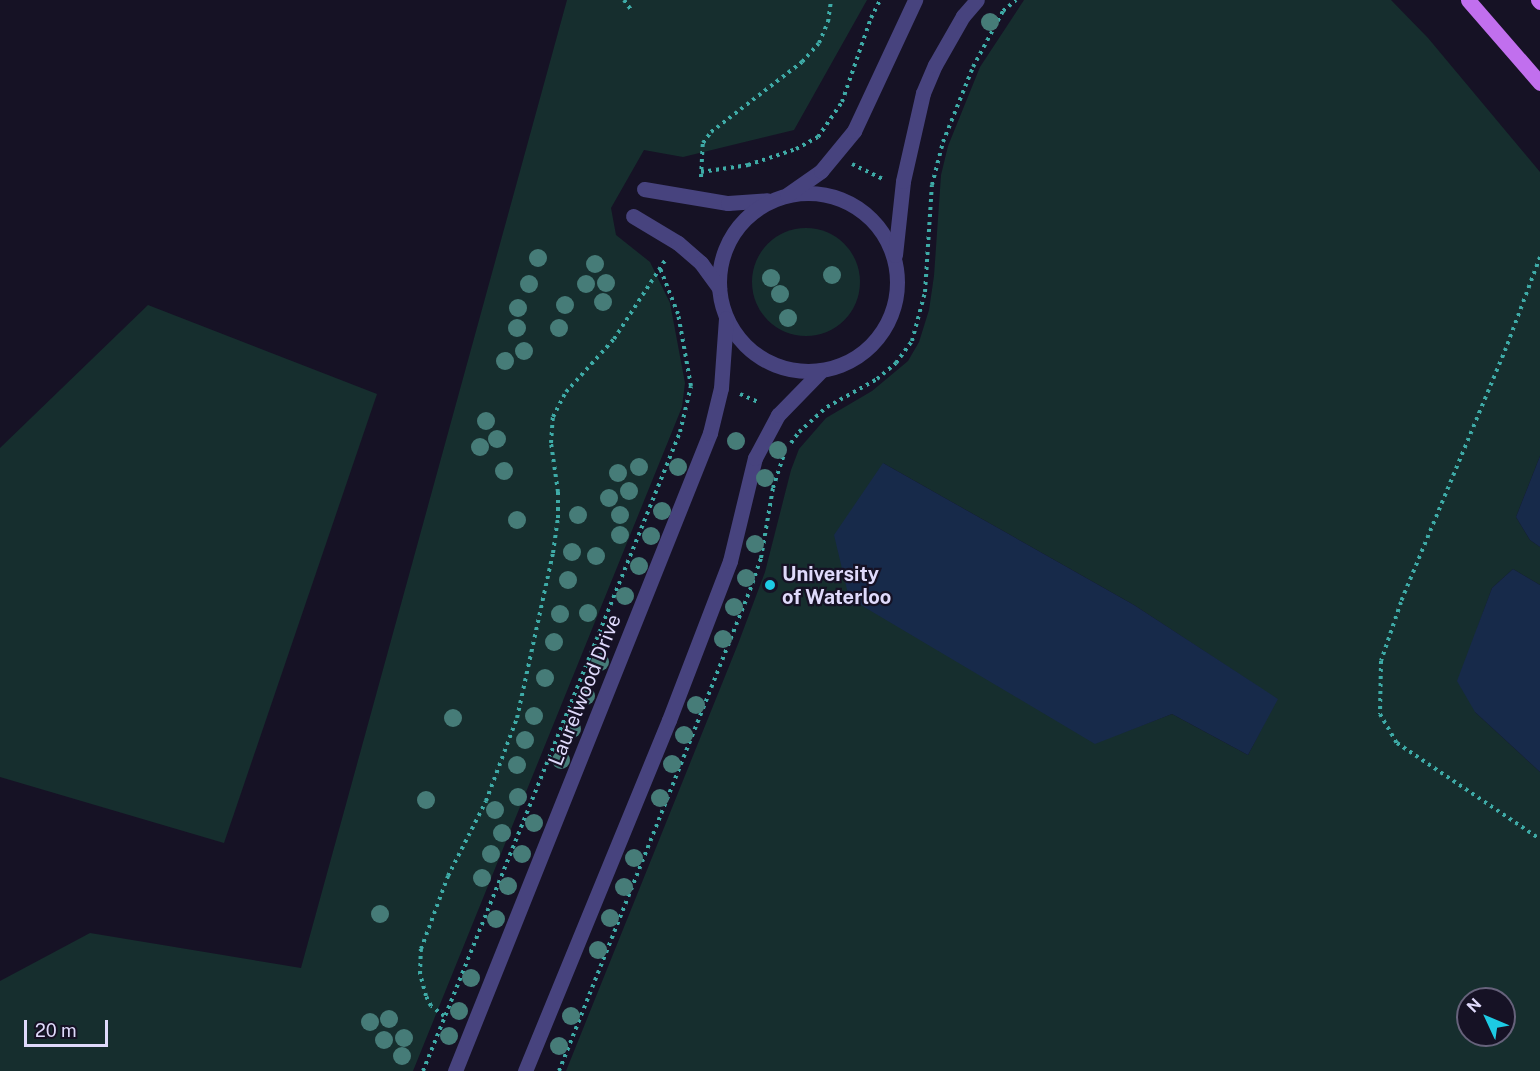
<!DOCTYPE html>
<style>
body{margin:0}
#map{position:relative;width:1540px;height:1071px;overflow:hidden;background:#161225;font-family:"Public Sans",sans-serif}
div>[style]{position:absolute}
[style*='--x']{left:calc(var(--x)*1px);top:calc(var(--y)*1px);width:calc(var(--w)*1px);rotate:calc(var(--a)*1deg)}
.green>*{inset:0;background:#162e2e}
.round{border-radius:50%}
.water>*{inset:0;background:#172a4a}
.path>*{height:4px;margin-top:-2px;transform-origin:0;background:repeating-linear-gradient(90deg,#3eaba7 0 3px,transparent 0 7.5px)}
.minor>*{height:15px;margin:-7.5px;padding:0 7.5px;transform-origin:7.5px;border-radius:7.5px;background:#47437e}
.minor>.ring{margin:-7.5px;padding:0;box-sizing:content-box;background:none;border:15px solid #47437e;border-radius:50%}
.major>*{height:15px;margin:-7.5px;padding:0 7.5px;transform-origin:7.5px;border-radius:7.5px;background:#c16fee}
.trees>*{width:18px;height:18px;margin:-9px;border-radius:50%;background:#467c78}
.dots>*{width:16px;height:16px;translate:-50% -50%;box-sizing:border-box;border:3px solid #161225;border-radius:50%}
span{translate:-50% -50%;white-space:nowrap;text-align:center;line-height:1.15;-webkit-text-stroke:4.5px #161225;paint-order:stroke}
.poi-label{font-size:20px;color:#dfdafb;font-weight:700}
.left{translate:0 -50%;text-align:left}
.street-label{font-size:20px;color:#dfdafb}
.north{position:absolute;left:1456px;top:987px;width:60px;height:60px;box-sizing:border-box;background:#161225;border:2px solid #66627b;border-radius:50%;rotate:314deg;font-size:16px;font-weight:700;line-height:24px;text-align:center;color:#dfdafb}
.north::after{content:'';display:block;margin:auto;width:21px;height:27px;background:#1dcbe4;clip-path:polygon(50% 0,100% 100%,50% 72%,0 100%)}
.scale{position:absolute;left:24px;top:1020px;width:84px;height:27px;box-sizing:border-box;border:3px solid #dfdafb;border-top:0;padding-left:8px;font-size:18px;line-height:21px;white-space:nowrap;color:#dfdafb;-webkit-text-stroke:4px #161225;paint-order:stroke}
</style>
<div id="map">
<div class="green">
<div style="clip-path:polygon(567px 0,867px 0,794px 130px,683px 157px,644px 150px,611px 208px,616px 235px,650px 262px,670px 303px,685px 383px,682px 407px,413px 1071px,0 1071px,0 981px,90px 933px,301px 968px)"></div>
<div style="clip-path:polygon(evenodd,1024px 0,1391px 0,1428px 38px,1540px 172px,1540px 456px,1516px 517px,1530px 540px,1540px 547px,1540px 585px,1513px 569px,1492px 588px,1477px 629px,1475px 712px,1540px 772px,1540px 1071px,566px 1071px,738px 644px,765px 572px,791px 470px,799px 449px,826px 418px,872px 391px,908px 361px,919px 342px,929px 310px,934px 276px,941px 175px,948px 146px,980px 67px,1024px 0,883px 463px,1134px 605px,1277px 699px,1248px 755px,1172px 714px,1095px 743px,883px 463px,1024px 0,1468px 999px,1504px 999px,1504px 1035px,1468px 1035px,1468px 999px)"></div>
<div class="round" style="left:752px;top:228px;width:108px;height:108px"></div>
<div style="clip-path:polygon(148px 305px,377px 394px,224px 843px,0 777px,0 448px)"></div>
</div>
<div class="water">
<div style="clip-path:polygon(1540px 456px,1540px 547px,1530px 540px,1516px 517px)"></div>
<div style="clip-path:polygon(883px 463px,1134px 605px,1278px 699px,1248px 755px,1172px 714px,1095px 744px,849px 598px,834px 535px)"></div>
<div style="clip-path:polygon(1513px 569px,1540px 585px,1540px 772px,1475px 712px,1457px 681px,1492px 588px)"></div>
</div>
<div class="path">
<div style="--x:624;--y:0;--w:14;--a:54"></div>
<div style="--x:852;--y:164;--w:34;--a:26"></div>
<div style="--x:701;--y:172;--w:48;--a:-8.5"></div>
<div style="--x:748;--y:165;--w:51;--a:-18.4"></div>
<div style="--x:796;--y:149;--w:25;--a:-29"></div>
<div style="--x:818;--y:137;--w:42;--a:-55.6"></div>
<div style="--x:842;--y:102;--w:89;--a:-71"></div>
<div style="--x:871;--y:18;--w:20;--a:-63"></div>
<div style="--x:701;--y:177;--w:34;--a:-87"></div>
<div style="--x:703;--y:143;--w:14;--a:-54"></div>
<div style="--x:711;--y:132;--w:115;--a:-37.6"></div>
<div style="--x:802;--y:62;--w:25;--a:-48"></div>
<div style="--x:819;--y:43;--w:23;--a:-67"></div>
<div style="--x:828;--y:22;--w:22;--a:-82"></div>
<div style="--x:1540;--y:257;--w:97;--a:110.5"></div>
<div style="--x:1506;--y:348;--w:275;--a:112.5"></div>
<div style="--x:1401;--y:602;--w:62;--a:108.7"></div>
<div style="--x:1381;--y:661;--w:53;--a:91.1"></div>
<div style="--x:1380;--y:714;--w:34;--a:60"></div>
<div style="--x:1397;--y:743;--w:172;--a:33.9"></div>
<div style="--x:740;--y:394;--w:22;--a:24"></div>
<div style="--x:791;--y:443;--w:14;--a:-54"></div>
<div style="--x:799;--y:432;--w:38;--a:-42"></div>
<div style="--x:827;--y:407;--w:57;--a:-29.2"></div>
<div style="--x:877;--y:379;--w:25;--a:-40"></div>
<div style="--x:896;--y:363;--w:27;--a:-54"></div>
<div style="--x:912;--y:341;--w:51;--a:-75.1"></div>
<div style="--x:925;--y:292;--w:107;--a:-86.3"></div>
<div style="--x:932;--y:185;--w:44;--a:-75.7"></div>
<div style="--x:943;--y:142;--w:81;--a:-68.2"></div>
<div style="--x:973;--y:67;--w:64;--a:-61.8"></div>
<div style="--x:1003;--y:11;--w:17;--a:-40"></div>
<div style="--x:444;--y:1016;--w:16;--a:-142"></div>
<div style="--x:431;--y:1006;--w:11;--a:-117"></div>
<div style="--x:426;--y:996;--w:23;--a:-105"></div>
<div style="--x:420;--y:974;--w:25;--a:-88"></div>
<div style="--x:421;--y:949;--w:78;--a:-69.7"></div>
<div style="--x:448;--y:876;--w:84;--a:-63.1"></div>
<div style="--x:486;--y:801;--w:89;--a:-69.5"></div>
<div style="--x:517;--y:718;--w:169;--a:-77.7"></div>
<div style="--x:553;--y:553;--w:35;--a:-82"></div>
<div style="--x:558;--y:518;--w:26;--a:-90"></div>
<div style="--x:558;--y:492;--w:49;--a:-98.1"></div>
<div style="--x:551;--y:443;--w:26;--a:-86"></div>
<div style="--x:553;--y:417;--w:28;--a:-63"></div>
<div style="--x:566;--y:392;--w:72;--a:-47.8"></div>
<div style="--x:614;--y:339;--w:95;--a:-57"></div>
<div style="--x:423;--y:1071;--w:689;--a:-68.09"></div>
<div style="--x:680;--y:432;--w:47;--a:-76.6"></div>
<div style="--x:691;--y:386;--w:73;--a:-100.2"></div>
<div style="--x:678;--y:314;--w:49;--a:-111.4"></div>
<div style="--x:559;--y:1071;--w:518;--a:-68.34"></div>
<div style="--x:750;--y:590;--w:34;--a:-71"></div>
<div style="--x:761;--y:558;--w:71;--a:-80.3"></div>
<div style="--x:773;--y:488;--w:36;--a:-72"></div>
</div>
<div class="minor">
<div style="--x:644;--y:189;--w:85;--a:9.5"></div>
<div style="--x:728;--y:203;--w:39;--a:-4"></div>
<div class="ring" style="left:719px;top:193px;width:163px;height:163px"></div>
<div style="--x:787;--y:195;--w:42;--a:-35.2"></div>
<div style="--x:821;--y:171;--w:52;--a:-50.5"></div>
<div style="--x:854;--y:131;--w:145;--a:-65"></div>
<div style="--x:633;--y:216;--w:52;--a:31"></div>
<div style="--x:678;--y:243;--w:30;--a:41"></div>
<div style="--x:701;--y:263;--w:31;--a:54"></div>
<div style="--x:895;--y:255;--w:74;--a:-83.8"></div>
<div style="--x:903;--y:181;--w:90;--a:-77.2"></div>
<div style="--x:923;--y:93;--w:30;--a:-67"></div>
<div style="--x:935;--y:65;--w:56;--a:-60.3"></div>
<div style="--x:963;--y:16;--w:21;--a:-49"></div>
<div style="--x:455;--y:1071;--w:687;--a:-68.21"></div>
<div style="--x:710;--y:433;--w:46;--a:-76.3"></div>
<div style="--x:721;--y:388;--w:70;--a:-85.9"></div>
<div style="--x:525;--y:1071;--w:379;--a:-67.7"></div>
<div style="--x:669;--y:720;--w:170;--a:-69"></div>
<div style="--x:730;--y:561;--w:106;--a:-76.4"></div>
<div style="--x:755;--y:458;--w:49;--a:-61.9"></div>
<div style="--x:778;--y:415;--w:62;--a:-45.7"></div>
</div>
<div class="major">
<div style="--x:1468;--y:0;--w:110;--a:49.1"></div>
<div style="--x:1538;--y:0;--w:3;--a:45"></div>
</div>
<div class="trees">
<div style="left:990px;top:22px"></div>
<div style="left:538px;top:258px"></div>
<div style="left:595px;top:264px"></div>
<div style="left:832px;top:275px"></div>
<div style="left:771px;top:278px"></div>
<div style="left:606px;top:283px"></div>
<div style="left:529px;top:284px"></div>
<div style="left:586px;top:284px"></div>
<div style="left:780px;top:294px"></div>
<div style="left:603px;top:302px"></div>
<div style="left:565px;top:305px"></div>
<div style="left:518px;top:308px"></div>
<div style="left:788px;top:318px"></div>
<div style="left:517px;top:328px"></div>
<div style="left:559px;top:328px"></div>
<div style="left:524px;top:351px"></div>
<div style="left:505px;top:361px"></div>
<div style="left:486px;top:421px"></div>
<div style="left:497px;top:439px"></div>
<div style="left:736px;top:441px"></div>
<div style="left:480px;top:447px"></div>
<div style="left:778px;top:450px"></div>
<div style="left:639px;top:467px"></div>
<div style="left:678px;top:467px"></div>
<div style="left:504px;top:471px"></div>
<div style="left:618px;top:473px"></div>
<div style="left:765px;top:478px"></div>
<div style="left:629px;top:491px"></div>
<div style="left:609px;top:498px"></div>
<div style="left:662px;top:511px"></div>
<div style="left:578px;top:515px"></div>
<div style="left:620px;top:515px"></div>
<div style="left:517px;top:520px"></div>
<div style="left:620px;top:535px"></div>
<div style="left:651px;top:536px"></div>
<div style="left:755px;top:544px"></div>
<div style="left:572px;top:552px"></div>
<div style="left:596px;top:556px"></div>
<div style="left:639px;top:566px"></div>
<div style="left:746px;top:578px"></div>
<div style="left:568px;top:580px"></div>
<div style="left:625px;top:596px"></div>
<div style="left:734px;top:607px"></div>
<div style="left:588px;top:613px"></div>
<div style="left:560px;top:614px"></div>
<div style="left:723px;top:639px"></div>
<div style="left:554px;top:642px"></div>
<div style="left:600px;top:662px"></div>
<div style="left:545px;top:678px"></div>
<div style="left:586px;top:696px"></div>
<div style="left:696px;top:705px"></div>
<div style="left:534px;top:716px"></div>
<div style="left:453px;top:718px"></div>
<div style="left:572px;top:729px"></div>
<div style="left:684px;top:735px"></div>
<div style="left:525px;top:740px"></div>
<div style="left:561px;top:760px"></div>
<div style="left:672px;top:764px"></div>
<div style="left:517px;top:765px"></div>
<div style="left:518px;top:797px"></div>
<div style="left:660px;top:798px"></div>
<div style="left:426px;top:800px"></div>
<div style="left:495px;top:810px"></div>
<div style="left:534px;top:823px"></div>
<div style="left:502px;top:833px"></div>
<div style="left:491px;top:854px"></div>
<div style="left:522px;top:854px"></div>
<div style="left:634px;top:858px"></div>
<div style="left:482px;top:878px"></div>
<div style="left:508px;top:886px"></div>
<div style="left:624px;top:887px"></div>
<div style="left:380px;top:914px"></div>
<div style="left:610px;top:918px"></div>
<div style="left:496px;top:919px"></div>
<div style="left:598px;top:950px"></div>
<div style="left:471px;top:978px"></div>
<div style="left:459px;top:1011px"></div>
<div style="left:571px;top:1016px"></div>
<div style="left:389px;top:1019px"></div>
<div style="left:370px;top:1022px"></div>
<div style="left:449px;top:1036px"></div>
<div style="left:404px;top:1038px"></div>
<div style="left:384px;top:1040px"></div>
<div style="left:559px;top:1046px"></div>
<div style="left:402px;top:1056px"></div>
</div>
<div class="dots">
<div style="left:770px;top:585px;background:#1dcbe4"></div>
</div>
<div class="poi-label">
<span class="left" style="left:782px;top:586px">University<br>of Waterloo</span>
</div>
<div class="street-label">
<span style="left:585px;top:690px;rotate:-68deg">Laurelwood Drive</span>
</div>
<div class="north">N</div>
<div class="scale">20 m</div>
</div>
